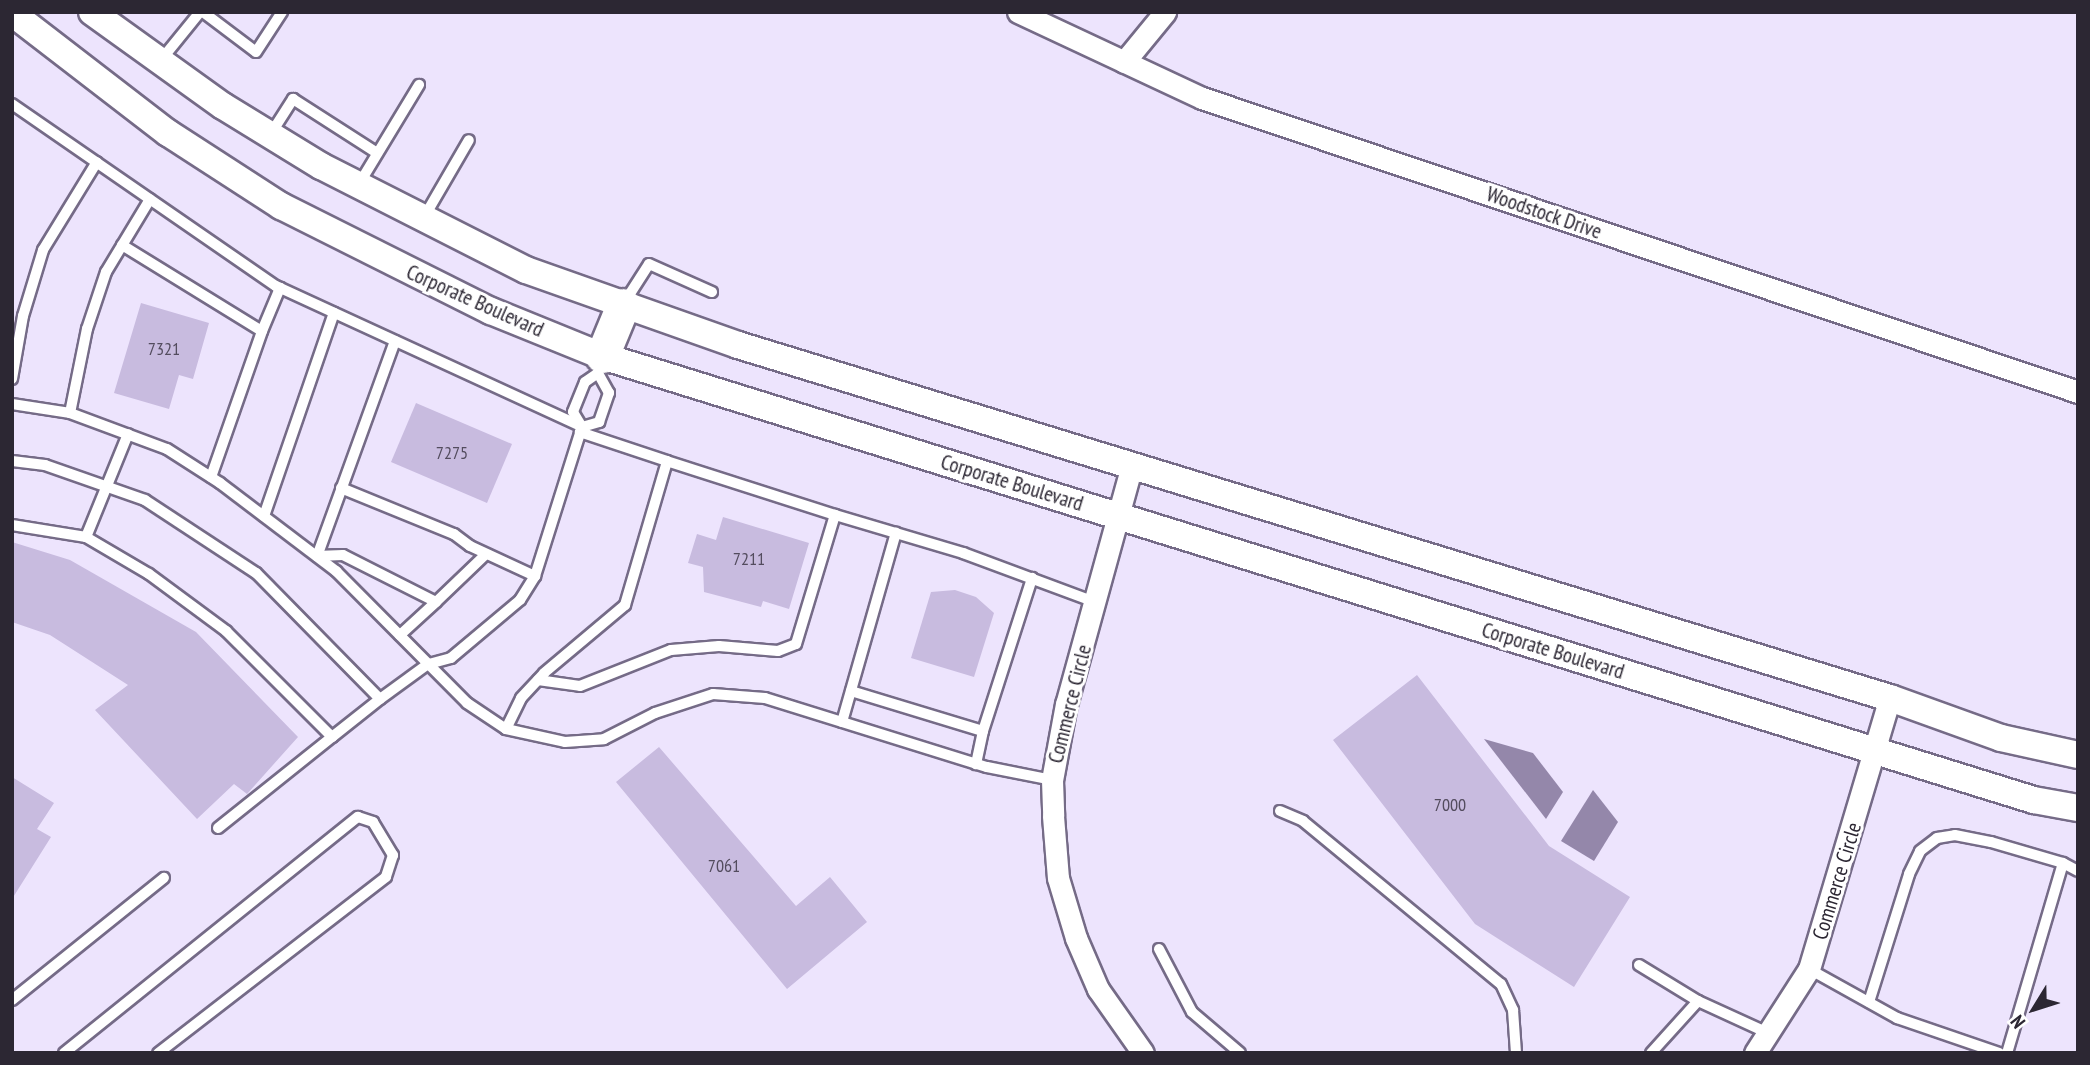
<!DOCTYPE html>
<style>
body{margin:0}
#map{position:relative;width:2090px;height:1065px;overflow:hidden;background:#ede4fd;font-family:"PT Sans Narrow",sans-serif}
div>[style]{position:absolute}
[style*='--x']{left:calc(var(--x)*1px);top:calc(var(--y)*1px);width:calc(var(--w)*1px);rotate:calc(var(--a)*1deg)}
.water>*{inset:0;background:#9487aa}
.building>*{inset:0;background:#c8bbdf}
.roads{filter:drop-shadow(2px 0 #756b87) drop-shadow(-2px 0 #756b87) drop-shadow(0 2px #756b87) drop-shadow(0 -2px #756b87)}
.service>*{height:10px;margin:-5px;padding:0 5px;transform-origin:5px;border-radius:5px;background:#fff}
.minor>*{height:21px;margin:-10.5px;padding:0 10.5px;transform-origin:10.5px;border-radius:10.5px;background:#fff}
.tertiary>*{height:26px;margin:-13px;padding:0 13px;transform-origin:13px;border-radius:13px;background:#fff}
.primary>*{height:33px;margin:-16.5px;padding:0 16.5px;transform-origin:16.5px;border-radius:16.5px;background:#fff}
span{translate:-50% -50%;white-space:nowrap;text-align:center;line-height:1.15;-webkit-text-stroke:6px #fff;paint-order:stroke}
.number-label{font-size:18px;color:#534c5e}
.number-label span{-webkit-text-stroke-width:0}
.street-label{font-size:21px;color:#2c2733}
.frame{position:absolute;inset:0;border:14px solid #2c2733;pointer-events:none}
.north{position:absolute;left:1999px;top:974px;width:70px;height:70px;-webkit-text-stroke:5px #fff;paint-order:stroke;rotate:232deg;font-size:19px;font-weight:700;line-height:28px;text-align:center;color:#2c2733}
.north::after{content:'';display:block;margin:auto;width:24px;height:32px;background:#2c2733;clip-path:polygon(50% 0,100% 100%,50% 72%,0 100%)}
</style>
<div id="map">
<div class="water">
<div style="clip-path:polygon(1484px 739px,1533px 753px,1563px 792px,1546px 819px)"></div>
<div style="clip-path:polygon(1593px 790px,1618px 822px,1594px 861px,1561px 841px)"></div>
</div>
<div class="building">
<div style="clip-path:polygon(141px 303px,209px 323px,193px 379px,179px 375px,169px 409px,114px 393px)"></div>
<div style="clip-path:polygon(416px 403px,512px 444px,487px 503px,391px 462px)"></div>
<div style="clip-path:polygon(723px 517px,809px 543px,789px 609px,763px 601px,761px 607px,704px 592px,703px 567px,688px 563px,697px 534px,716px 540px)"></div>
<div style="clip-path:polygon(12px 542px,70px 560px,196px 632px,298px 737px,247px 794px,234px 784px,197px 819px,95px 710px,128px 685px,50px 635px,12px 622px)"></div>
<div style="clip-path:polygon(955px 590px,976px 597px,994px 613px,974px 677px,911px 658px,931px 592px)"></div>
<div style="clip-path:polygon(1417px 675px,1549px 846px,1630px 897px,1574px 987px,1475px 924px,1333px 740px)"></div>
<div style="clip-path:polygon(659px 747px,796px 906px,830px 877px,867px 922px,787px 989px,616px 782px)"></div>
<div style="clip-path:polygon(12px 777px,54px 803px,37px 829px,51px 837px,12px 899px)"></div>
</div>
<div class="roads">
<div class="service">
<div style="--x:203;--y:12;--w:66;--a:37"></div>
<div style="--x:256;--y:52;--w:48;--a:-57"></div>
<div style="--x:161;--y:60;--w:62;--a:-50.9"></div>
<div style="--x:12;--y:104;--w:321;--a:34.6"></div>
<div style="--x:276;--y:286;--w:337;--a:24.7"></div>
<div style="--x:582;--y:427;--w:156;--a:107.5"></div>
<div style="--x:535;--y:576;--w:28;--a:122"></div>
<div style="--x:520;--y:600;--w:90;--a:140"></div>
<div style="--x:451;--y:658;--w:24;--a:165"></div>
<div style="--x:428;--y:664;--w:59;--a:143.9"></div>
<div style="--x:380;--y:699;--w:177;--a:-134.5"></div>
<div style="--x:256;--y:573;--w:133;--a:-146.7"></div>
<div style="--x:145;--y:500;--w:106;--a:-160.7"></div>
<div style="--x:45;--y:465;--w:33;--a:-173"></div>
<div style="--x:270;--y:135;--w:43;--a:-57.4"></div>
<div style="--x:293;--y:99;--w:100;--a:32.7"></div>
<div style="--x:359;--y:184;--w:116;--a:-58.8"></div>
<div style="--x:423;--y:219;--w:91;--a:-59.8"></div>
<div style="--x:122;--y:245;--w:164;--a:31.6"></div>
<div style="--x:262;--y:331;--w:47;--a:-67.3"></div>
<div style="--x:624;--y:303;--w:46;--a:-57.3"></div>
<div style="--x:649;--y:264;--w:69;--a:24"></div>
<div style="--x:395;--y:341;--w:229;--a:109.9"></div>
<div style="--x:317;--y:556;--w:26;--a:-2"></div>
<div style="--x:343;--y:555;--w:104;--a:26.8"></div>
<div style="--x:436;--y:602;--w:49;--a:137.5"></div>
<div style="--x:598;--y:373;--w:16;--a:145"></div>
<div style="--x:585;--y:382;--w:32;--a:112"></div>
<div style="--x:573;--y:412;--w:17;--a:59"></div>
<div style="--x:582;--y:427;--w:18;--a:-16"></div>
<div style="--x:599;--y:422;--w:31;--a:-71"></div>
<div style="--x:609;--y:393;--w:23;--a:-119"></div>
<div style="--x:598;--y:373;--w:16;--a:-75"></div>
<div style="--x:12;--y:379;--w:64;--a:-80.1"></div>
<div style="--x:23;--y:316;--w:69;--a:-73.1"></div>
<div style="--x:43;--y:250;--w:103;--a:-58.5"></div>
<div style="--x:12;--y:404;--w:59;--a:8.8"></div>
<div style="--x:70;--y:413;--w:103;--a:20.4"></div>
<div style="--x:167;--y:449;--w:63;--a:32.7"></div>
<div style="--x:220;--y:483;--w:146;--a:37.2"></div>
<div style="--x:336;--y:571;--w:186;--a:45.2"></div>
<div style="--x:467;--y:703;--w:47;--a:33.7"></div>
<div style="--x:506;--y:729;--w:60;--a:12.4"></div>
<div style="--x:565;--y:742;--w:39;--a:-4"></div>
<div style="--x:604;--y:739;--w:57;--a:-27"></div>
<div style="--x:655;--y:713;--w:61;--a:-18.1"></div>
<div style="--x:713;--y:694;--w:52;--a:4.4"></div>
<div style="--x:765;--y:698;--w:232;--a:17.3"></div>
<div style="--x:987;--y:767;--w:66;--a:11.3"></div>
<div style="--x:70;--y:413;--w:86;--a:-78.6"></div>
<div style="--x:87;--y:329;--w:60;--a:-71.6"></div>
<div style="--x:106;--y:272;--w:85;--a:-58.9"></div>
<div style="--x:211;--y:477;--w:155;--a:-70.7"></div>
<div style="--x:341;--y:488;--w:122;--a:22.2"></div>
<div style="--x:454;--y:534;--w:20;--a:37"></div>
<div style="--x:470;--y:546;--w:72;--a:24.8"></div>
<div style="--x:835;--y:515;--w:134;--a:16.5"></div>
<div style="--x:963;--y:553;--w:141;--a:20.4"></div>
<div style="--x:264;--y:516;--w:215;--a:-71"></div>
<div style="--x:12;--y:525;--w:75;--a:9.2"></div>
<div style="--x:86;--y:537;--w:111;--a:-67.8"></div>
<div style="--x:86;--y:537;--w:73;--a:30.4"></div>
<div style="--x:149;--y:574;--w:96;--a:36.5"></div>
<div style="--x:226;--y:631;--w:150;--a:45"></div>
<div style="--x:332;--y:737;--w:61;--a:-38.4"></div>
<div style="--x:436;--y:602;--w:69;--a:-43.8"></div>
<div style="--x:538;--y:680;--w:42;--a:8.1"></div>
<div style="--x:580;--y:686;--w:98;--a:-21.6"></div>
<div style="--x:671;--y:650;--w:48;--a:-4.8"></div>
<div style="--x:719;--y:646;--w:59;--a:4.8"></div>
<div style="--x:778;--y:651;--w:19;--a:-21"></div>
<div style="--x:796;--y:644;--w:135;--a:-73.2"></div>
<div style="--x:835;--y:515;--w:176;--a:-162.2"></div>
<div style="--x:851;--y:691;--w:138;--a:16.9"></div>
<div style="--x:983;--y:731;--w:34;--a:102"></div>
<div style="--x:842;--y:722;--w:197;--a:-74.1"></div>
<div style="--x:506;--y:729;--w:34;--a:-64"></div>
<div style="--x:521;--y:698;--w:34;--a:-47"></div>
<div style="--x:544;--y:673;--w:106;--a:-40"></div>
<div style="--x:625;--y:605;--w:150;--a:-73.7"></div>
<div style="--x:667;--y:461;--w:92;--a:-161.6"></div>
<div style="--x:983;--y:731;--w:161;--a:-72.2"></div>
<div style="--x:1280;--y:811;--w:25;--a:23"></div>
<div style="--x:1303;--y:821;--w:256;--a:39.5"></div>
<div style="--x:1501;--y:984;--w:29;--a:65"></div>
<div style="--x:1513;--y:1010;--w:43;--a:86"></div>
<div style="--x:218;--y:828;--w:146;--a:-38.6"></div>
<div style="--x:2063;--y:863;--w:17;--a:28"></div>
<div style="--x:1159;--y:949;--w:71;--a:62.4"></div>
<div style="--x:1192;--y:1012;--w:63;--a:40.5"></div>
<div style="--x:1639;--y:965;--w:69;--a:31.4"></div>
<div style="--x:1698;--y:1001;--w:79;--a:24.6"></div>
<div style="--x:1809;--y:969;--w:101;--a:29.1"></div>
<div style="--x:1897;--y:1018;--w:108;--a:18.9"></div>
<div style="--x:12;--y:1000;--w:195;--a:-38.8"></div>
<div style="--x:1869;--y:1002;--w:134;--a:-72.6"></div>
<div style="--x:1909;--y:874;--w:25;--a:-64"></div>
<div style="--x:1920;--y:851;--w:21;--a:-37"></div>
<div style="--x:1937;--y:838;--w:18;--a:-9"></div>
<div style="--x:1955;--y:835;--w:37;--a:11"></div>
<div style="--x:1991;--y:842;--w:75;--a:16.3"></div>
<div style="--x:2063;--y:863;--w:198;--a:106.4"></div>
<div style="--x:64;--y:1053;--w:377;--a:-38.8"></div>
<div style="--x:358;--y:817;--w:16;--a:18"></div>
<div style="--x:373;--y:822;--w:39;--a:59"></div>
<div style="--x:393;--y:855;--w:23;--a:108"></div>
<div style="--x:386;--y:877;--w:288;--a:142.3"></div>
<div style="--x:1651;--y:1053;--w:70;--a:-47.9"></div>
</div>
<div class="minor">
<div style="--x:1018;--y:12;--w:203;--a:25.1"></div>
<div style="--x:1202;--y:98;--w:924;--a:18.55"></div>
<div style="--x:1124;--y:62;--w:65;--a:-50.6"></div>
<div style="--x:1132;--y:465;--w:248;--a:105.4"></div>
<div style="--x:1066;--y:704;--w:77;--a:100.4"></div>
<div style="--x:1052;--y:780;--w:36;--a:88"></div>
<div style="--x:1053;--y:816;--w:62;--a:85.4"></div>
<div style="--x:1058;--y:878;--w:63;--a:73.3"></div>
<div style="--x:1076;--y:938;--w:56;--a:66.7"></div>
<div style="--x:1098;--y:989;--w:78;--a:54.9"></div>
<div style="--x:1755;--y:1053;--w:100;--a:-57.3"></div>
<div style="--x:1809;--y:969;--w:283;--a:-73.4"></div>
</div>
<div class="tertiary">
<div style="--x:92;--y:12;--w:161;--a:35.7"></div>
<div style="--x:223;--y:106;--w:115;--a:31.5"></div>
<div style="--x:321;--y:166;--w:230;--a:26.9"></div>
<div style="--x:526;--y:270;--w:225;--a:19.5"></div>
<div style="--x:738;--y:345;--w:1205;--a:17.04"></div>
<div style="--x:1890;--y:698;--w:118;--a:19.8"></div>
<div style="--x:2001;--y:738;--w:79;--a:12.4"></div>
<div style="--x:12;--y:13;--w:197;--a:37.6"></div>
<div style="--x:168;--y:133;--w:135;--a:32.9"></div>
<div style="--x:281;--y:206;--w:235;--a:26.6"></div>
<div style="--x:491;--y:311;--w:120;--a:22.1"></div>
<div style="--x:602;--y:356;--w:1499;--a:17.23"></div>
<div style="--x:2034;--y:800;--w:45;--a:10.3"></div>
</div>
<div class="primary">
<div style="--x:602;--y:356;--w:55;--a:-67.6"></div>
</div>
</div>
<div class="number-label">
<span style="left:164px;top:349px">7321</span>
<span style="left:452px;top:453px">7275</span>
<span style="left:749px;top:559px">7211</span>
<span style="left:1450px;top:805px">7000</span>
<span style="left:724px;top:866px">7061</span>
</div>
<div class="street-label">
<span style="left:1544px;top:213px;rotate:19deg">Woodstock Drive</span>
<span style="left:475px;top:301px;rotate:24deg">Corporate Boulevard</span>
<span style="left:1012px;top:483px;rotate:17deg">Corporate Boulevard</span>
<span style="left:1553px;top:651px;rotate:17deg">Corporate Boulevard</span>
<span style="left:1070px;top:704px;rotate:-76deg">Commerce Circle</span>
<span style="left:1837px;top:881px;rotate:-73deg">Commerce Circle</span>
</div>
<div class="frame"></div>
<div class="north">N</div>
</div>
